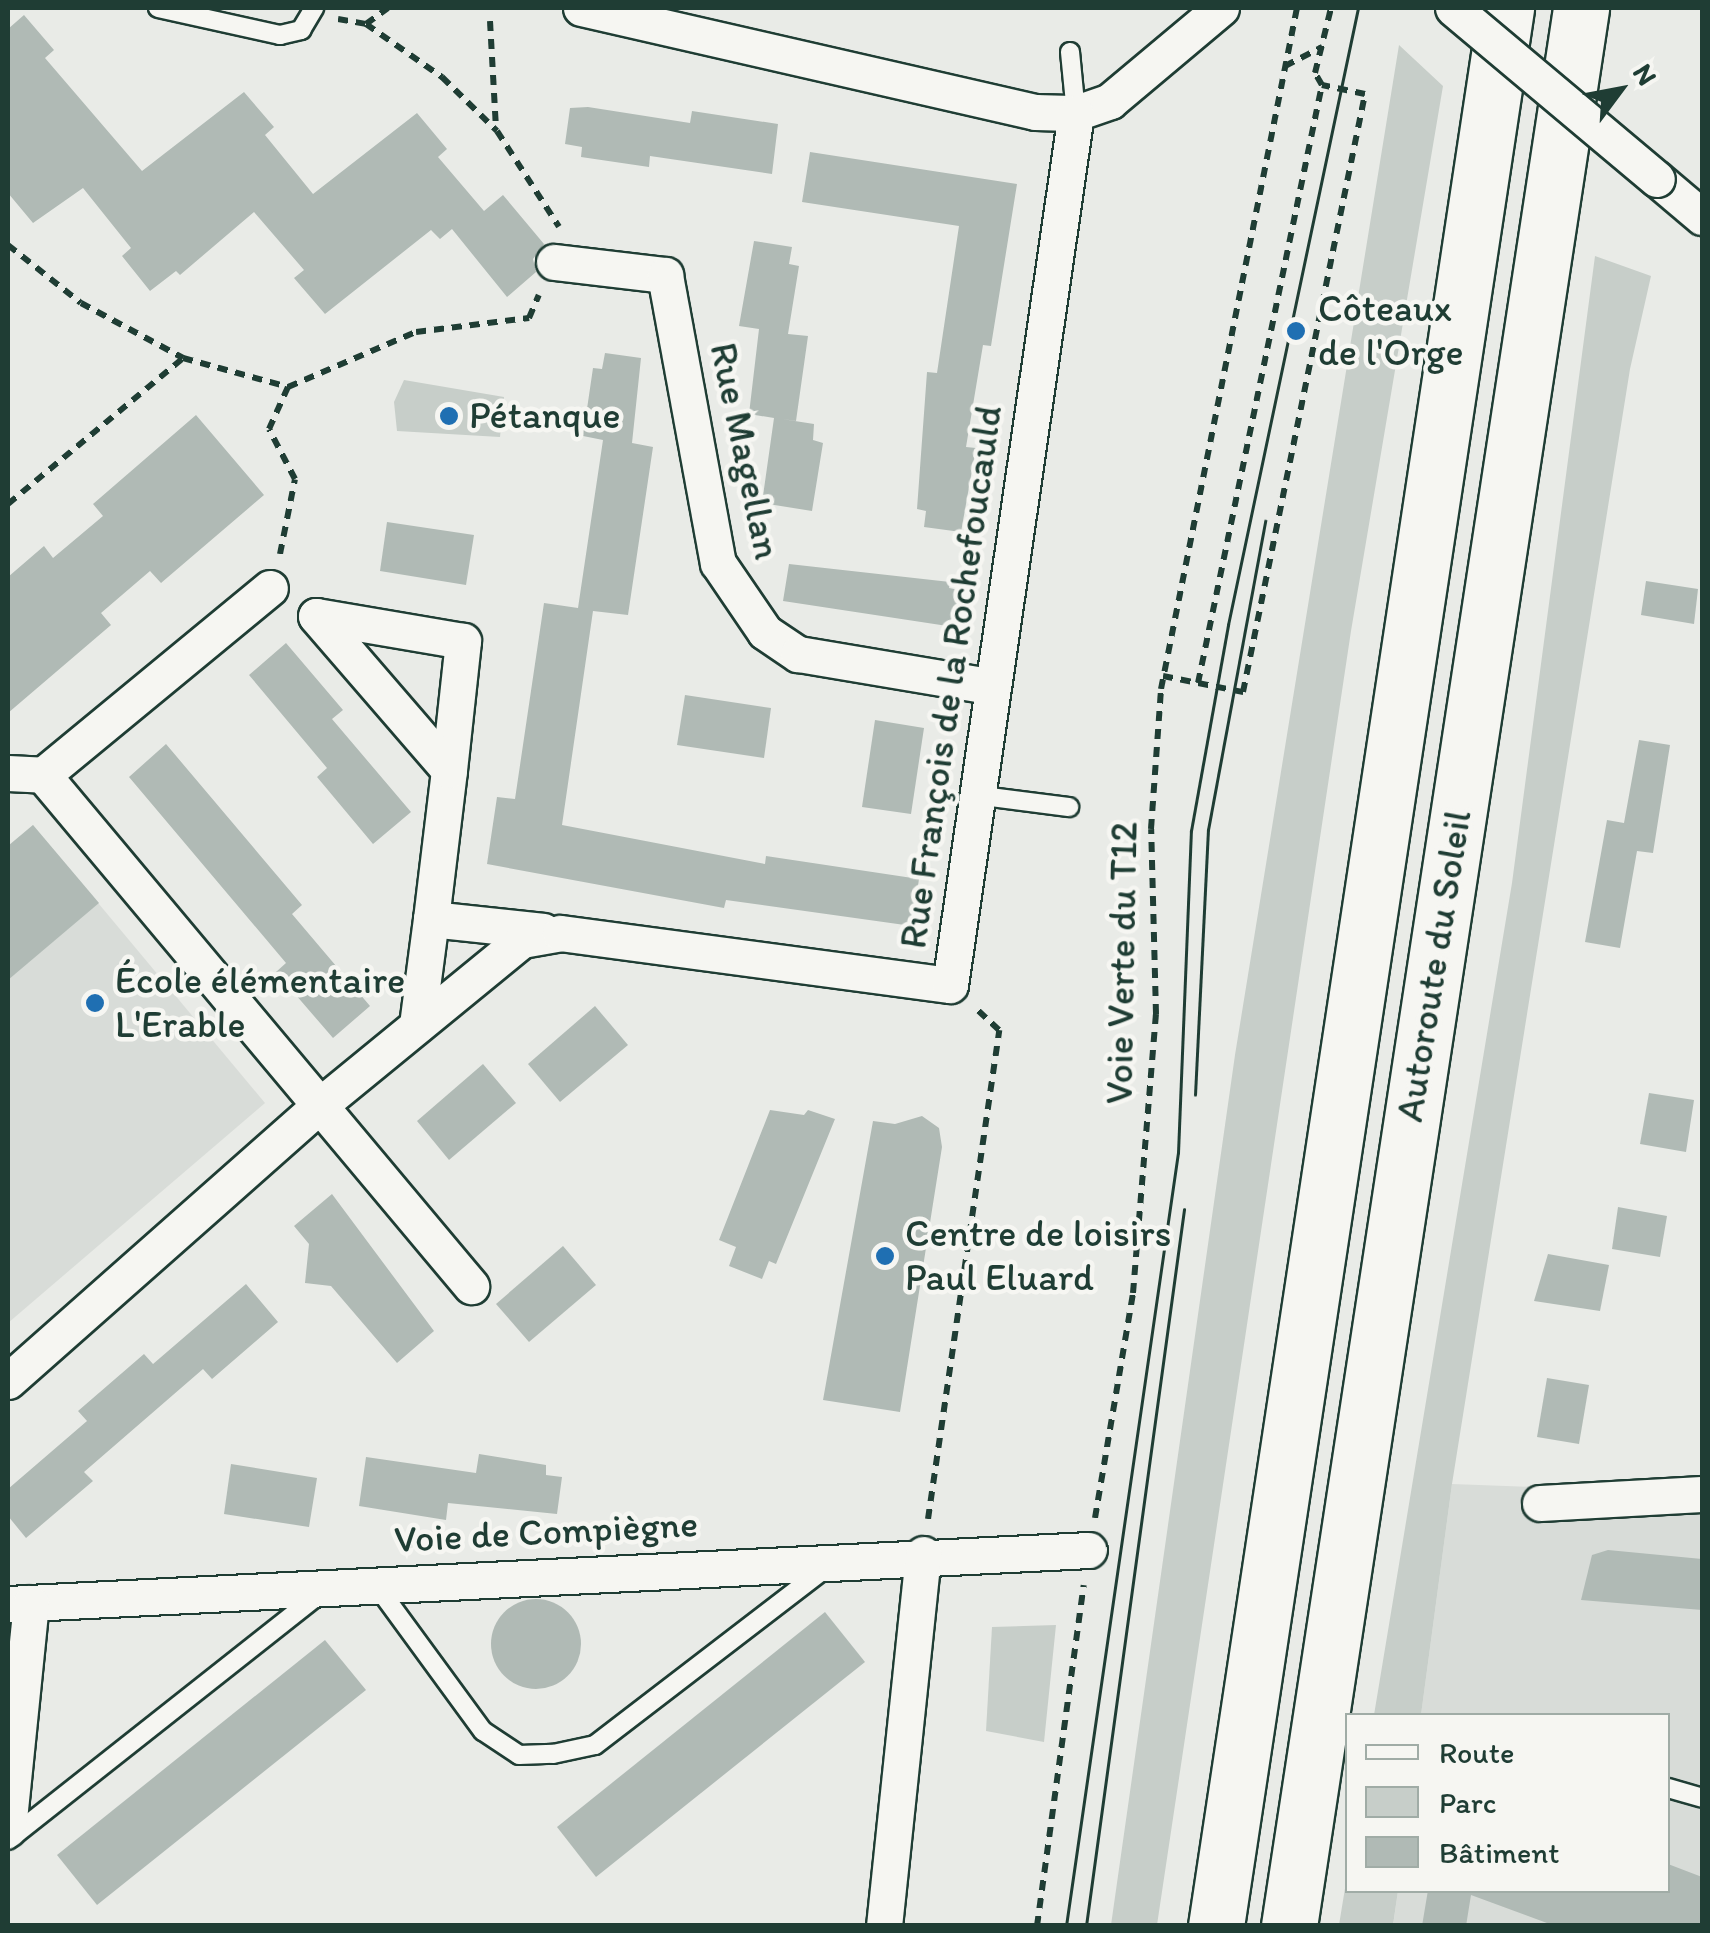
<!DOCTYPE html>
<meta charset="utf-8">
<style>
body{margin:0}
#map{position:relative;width:1710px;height:1933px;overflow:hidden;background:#e9ebe7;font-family:Itim,sans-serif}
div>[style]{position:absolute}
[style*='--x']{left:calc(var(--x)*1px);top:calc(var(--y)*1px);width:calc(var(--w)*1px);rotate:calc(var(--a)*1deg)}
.built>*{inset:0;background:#d8dcd8}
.green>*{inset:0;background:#c7cec9}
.building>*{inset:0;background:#b0bab5}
.round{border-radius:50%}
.path>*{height:6px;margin-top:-3px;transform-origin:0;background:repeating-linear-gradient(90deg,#1f3d34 0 10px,transparent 0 18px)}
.roads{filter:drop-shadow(2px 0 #1f3d34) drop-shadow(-2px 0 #1f3d34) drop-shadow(0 2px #1f3d34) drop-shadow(0 -2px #1f3d34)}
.lane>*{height:18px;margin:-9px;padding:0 9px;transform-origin:9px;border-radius:9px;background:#f6f6f2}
.street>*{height:35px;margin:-17.5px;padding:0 17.5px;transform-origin:17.5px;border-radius:17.5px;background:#f6f6f2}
.highway>*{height:55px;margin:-27.5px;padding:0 27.5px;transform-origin:27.5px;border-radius:27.5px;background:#f6f6f2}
.tram>*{height:2.5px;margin:-1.25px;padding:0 1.25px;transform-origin:1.25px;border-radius:1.25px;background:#1f3d34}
.bridges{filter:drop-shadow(2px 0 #1f3d34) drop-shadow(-2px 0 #1f3d34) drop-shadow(0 2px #1f3d34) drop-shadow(0 -2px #1f3d34)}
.street-bridge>*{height:35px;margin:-17.5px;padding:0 17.5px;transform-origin:17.5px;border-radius:17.5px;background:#f6f6f2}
.dots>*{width:28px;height:28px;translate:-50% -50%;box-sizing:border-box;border:5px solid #f6f6f2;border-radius:50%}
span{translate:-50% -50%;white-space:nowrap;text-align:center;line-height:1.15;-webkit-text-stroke:9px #f6f6f2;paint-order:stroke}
.poi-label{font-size:38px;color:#1f3d34}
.left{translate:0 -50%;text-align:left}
.street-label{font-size:38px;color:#1f3d34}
.frame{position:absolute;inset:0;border:10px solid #1f3d34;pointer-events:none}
.legend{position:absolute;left:1345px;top:1713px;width:325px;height:180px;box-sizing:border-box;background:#f6f6f2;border:2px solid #a0aca6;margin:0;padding:12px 18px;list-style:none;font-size:30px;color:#1f3d34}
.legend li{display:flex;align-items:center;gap:20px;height:50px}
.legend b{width:50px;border:2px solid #a0aca6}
.north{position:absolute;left:1570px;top:40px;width:100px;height:100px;-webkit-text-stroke:8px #f6f6f2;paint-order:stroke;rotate:58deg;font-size:28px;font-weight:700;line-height:40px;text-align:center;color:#1f3d34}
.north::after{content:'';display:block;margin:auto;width:35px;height:45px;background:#1f3d34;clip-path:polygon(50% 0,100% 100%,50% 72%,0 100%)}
</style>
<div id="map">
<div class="built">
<div style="clip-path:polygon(33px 825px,265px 1103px,8px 1323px,8px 846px)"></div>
<div style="clip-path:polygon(1452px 1484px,1702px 1493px,1702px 1925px,1393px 1926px,1398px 1891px,1668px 1890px,1668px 1716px,1421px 1715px)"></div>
</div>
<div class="green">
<div style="clip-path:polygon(1399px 45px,1443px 86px,1351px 631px,1157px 1925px,1111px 1925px,1235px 1055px)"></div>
<div style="clip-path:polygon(1595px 256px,1651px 276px,1630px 369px,1452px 1484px,1421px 1715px,1374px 1715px,1512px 883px)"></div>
<div style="clip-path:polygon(404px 380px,504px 397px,500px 437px,397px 431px,394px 402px)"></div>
<div style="clip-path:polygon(1056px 1625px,1044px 1742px,986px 1731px,992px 1627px)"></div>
<div style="clip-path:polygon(1347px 1876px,1348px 1890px,1398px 1891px,1393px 1925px,1339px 1925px)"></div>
</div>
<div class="building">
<div style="clip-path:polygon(24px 15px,54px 50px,45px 58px,142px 171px,244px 92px,274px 127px,265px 135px,313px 194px,417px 113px,447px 149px,438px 157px,484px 211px,503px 195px,544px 244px,533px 259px,536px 272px,507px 297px,452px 229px,440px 239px,431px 230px,325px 314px,294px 278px,304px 270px,254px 212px,180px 275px,176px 271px,150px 291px,122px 256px,131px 248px,83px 188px,33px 223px,8px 193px,8px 29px)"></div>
<div style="clip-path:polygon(588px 107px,690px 123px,692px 111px,778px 124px,772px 174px,650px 156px,649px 167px,581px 157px,582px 147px,565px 144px,570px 108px)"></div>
<div style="clip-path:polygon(810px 152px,1017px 184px,991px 346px,983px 345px,966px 447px,976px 448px,961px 532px,924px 527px,926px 511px,917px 509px,927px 372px,937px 373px,959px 226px,802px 202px)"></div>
<div style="clip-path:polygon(754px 241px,792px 247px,789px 264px,799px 266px,788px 334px,808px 336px,796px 421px,782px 419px,814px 424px,813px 440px,823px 443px,812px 511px,762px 503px,774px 418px,749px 414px,759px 329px,739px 326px)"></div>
<div style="clip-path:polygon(605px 353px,641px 358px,632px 443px,653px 447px,628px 615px,593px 611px,562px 825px,765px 864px,766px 856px,919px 879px,912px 926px,726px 900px,724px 908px,487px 864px,497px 797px,515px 799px,544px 603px,578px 608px,603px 440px,583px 436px,593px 368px,602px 369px)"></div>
<div style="clip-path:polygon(196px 415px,264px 495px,161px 583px,150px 571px,101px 613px,111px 625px,8px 713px,8px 577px,44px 546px,53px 558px,103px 516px,93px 504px)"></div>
<div style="clip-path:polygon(387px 522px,474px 535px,466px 585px,380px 571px)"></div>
<div style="clip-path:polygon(789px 564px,950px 582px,949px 588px,959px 590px,954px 627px,783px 601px)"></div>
<div style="clip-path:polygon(1646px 581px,1698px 589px,1694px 624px,1641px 615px)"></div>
<div style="clip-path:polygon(286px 643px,343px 710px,332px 719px,411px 812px,373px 844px,317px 777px,327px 768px,249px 675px)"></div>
<div style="clip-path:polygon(685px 695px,771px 708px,764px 758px,677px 745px)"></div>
<div style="clip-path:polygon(875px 720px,924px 728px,911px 814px,862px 807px)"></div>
<div style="clip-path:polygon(1639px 740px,1670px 745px,1653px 853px,1637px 851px,1620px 948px,1585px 942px,1607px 820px,1624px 823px)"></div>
<div style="clip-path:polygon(166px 744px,302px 905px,292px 914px,370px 1006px,333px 1038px,276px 972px,286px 963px,129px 777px)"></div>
<div style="clip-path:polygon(33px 825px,99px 903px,8px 980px,8px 846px)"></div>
<div style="clip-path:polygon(595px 1006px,628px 1045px,560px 1102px,528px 1064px)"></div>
<div style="clip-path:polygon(483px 1064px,516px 1103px,449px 1160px,417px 1121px)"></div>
<div style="clip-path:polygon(1649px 1093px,1694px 1100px,1686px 1152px,1640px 1144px)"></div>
<div style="clip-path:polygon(770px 1110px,804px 1115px,808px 1110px,835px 1119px,776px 1264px,769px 1261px,762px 1279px,729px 1266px,736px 1247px,719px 1240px)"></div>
<div style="clip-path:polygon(922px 1116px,939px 1128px,942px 1147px,900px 1412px,823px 1400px,873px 1121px,895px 1124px)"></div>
<div style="clip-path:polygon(332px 1194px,434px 1331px,397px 1363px,331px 1286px,305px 1283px,309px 1244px,294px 1226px)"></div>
<div style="clip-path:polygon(1618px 1207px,1667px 1216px,1660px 1257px,1612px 1249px)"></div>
<div style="clip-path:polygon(563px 1246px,596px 1285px,529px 1342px,496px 1304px)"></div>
<div style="clip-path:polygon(1548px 1254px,1609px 1265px,1600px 1311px,1534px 1301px)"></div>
<div style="clip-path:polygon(246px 1284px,278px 1322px,212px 1379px,203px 1369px,84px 1472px,93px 1481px,26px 1538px,8px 1516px,8px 1489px,87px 1421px,78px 1411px,144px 1354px,153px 1364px)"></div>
<div style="clip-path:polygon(1547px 1378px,1589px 1385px,1579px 1444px,1537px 1437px)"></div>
<div style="clip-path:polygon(479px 1454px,546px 1465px,546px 1475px,562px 1477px,557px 1514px,448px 1503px,446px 1520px,359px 1506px,366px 1457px,476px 1473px)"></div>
<div style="clip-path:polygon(231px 1464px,317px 1478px,309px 1527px,224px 1514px)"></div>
<div style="clip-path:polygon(1608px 1550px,1702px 1559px,1702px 1610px,1581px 1600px,1592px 1555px)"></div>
<div class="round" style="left:491px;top:1599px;width:90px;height:90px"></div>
<div style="clip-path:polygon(825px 1612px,865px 1662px,596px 1877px,557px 1827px)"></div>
<div style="clip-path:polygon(325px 1640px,366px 1690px,97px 1905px,57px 1855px)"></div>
<div style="clip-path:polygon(1668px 1864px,1702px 1877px,1702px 1926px,1555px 1926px,1471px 1895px,1466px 1926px,1422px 1926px,1428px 1890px,1668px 1890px)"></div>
</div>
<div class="path">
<div style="--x:338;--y:19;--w:28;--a:10"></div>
<div style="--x:366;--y:24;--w:93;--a:34.9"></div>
<div style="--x:442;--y:77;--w:77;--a:44.5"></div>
<div style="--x:497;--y:131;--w:114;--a:57.1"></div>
<div style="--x:490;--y:21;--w:108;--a:86.8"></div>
<div style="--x:366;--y:24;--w:27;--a:-36"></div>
<div style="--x:1285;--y:66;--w:42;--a:-27.2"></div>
<div style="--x:8;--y:245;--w:93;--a:38.5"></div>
<div style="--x:81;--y:303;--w:116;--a:28.3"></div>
<div style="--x:183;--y:358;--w:109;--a:15.4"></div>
<div style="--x:8;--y:504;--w:228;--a:-39.8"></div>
<div style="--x:280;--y:554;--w:76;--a:-78.7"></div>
<div style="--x:295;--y:479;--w:56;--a:-117.5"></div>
<div style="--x:269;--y:429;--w:46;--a:-65.7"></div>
<div style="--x:288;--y:387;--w:139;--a:-23.3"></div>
<div style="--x:416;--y:332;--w:114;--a:-7.1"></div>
<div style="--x:529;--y:318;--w:25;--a:-67"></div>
<div style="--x:1163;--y:676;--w:82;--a:11.3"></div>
<div style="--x:1243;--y:692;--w:610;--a:-78.47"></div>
<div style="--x:1365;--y:94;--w:44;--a:-168.2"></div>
<div style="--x:1322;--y:85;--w:14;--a:-120"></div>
<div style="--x:1315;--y:73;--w:67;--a:-76.2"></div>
<div style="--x:1198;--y:683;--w:611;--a:-78.29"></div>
<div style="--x:1095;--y:1518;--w:228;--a:-80.4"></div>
<div style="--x:1133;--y:1293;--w:280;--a:-85.3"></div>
<div style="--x:1156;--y:1014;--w:185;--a:-91.5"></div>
<div style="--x:1151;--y:829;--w:140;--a:-85.9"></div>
<div style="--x:1161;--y:689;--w:694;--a:-78.71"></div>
<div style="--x:928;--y:1519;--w:494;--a:-81.7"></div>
<div style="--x:999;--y:1030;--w:34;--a:-137"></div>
<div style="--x:1037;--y:1926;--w:344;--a:-82.2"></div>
</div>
<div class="roads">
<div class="lane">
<div style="--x:158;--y:8;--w:125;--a:12.5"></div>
<div style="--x:280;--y:35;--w:22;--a:-13"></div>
<div style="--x:301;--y:30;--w:26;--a:-59"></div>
<div style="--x:1070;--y:52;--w:61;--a:84.4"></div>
<div style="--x:975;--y:795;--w:95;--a:7.3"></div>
<div style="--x:376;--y:1585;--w:181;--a:53.8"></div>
<div style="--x:483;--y:1731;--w:43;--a:33.7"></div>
<div style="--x:519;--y:1755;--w:34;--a:-2"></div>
<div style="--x:553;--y:1754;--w:43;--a:-12.1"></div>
<div style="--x:595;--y:1745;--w:292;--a:-37.5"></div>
<div style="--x:1668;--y:1788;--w:35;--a:16"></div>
<div style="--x:8;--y:1840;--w:399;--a:-38.3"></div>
</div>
<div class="street">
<div style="--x:581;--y:8;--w:466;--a:12.9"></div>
<div style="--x:1035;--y:112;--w:41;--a:1.4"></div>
<div style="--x:1076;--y:113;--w:36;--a:-19"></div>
<div style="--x:1110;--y:101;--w:145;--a:-40"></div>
<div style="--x:1657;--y:179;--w:59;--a:40.2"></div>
<div style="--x:554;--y:262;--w:112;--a:6.7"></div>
<div style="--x:665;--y:275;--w:293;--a:79.6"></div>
<div style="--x:718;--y:563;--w:83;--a:55.7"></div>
<div style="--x:765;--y:632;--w:40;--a:34"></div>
<div style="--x:798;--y:654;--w:194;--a:9.5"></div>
<div style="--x:8;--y:773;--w:35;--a:3"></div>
<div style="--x:43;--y:775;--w:294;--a:-39.5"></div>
<div style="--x:43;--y:775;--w:667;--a:50.05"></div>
<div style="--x:431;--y:919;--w:150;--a:-83.1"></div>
<div style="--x:449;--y:770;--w:130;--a:-83.8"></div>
<div style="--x:463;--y:641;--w:149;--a:-170.3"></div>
<div style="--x:316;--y:616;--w:203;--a:49.2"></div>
<div style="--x:417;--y:1025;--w:107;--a:-82.5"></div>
<div style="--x:431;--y:919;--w:113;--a:6.1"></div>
<div style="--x:8;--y:1381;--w:415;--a:-41.5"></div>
<div style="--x:319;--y:1106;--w:262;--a:-39.3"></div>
<div style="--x:522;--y:940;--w:39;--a:-10"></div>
<div style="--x:560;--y:933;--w:393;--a:7.6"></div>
<div style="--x:950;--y:985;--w:881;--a:-81.78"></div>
<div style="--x:1540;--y:1503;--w:162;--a:-3.2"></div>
<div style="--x:8;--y:1604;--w:1082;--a:-2.86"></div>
<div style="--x:8;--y:1829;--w:227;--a:-84.2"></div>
<div style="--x:884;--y:1926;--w:374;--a:-84"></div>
</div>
<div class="highway">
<div style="--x:1216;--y:1926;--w:1940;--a:-81.4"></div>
<div style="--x:1289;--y:1926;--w:1940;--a:-81.34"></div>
</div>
</div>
<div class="tram">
<div style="--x:1195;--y:1095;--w:265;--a:-87.2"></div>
<div style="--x:1208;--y:830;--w:314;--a:-79.5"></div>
<div style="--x:1066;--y:1926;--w:781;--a:-81.76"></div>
<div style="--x:1178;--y:1153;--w:322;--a:-87.7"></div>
<div style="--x:1191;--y:831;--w:209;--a:-79.8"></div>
<div style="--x:1228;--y:625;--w:631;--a:-78.1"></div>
<div style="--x:1086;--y:1926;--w:723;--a:-82.21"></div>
</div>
<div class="bridges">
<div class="street-bridge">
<div style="--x:1453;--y:8;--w:266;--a:40"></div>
</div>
</div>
<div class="dots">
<div style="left:1296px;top:331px;background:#1f6fb2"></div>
<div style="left:449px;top:416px;background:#1f6fb2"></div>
<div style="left:95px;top:1003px;background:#1f6fb2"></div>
<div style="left:885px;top:1256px;background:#1f6fb2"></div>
</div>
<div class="poi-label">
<span class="left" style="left:1318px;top:331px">Côteaux<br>de l'Orge</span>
<span class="left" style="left:469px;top:416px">Pétanque</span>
<span class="left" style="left:115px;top:1003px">École élémentaire<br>L'Erable</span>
<span class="left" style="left:905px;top:1256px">Centre de loisirs<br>Paul Eluard</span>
</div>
<div class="street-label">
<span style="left:745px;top:451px;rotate:78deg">Rue Magellan</span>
<span style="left:951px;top:677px;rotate:-82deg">Rue François de la Rochefoucauld</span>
<span style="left:1122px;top:963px;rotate:-89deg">Voie Verte du T12</span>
<span style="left:1434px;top:966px;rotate:-81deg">Autoroute du Soleil</span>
<span style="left:546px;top:1532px;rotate:-3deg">Voie de Compiègne</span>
</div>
<div class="frame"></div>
<ul class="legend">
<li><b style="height:12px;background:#f6f6f2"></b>Route</li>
<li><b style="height:28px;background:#c7cec9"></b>Parc</li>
<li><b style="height:28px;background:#b0bab5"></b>Bâtiment</li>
</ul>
<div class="north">N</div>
</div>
